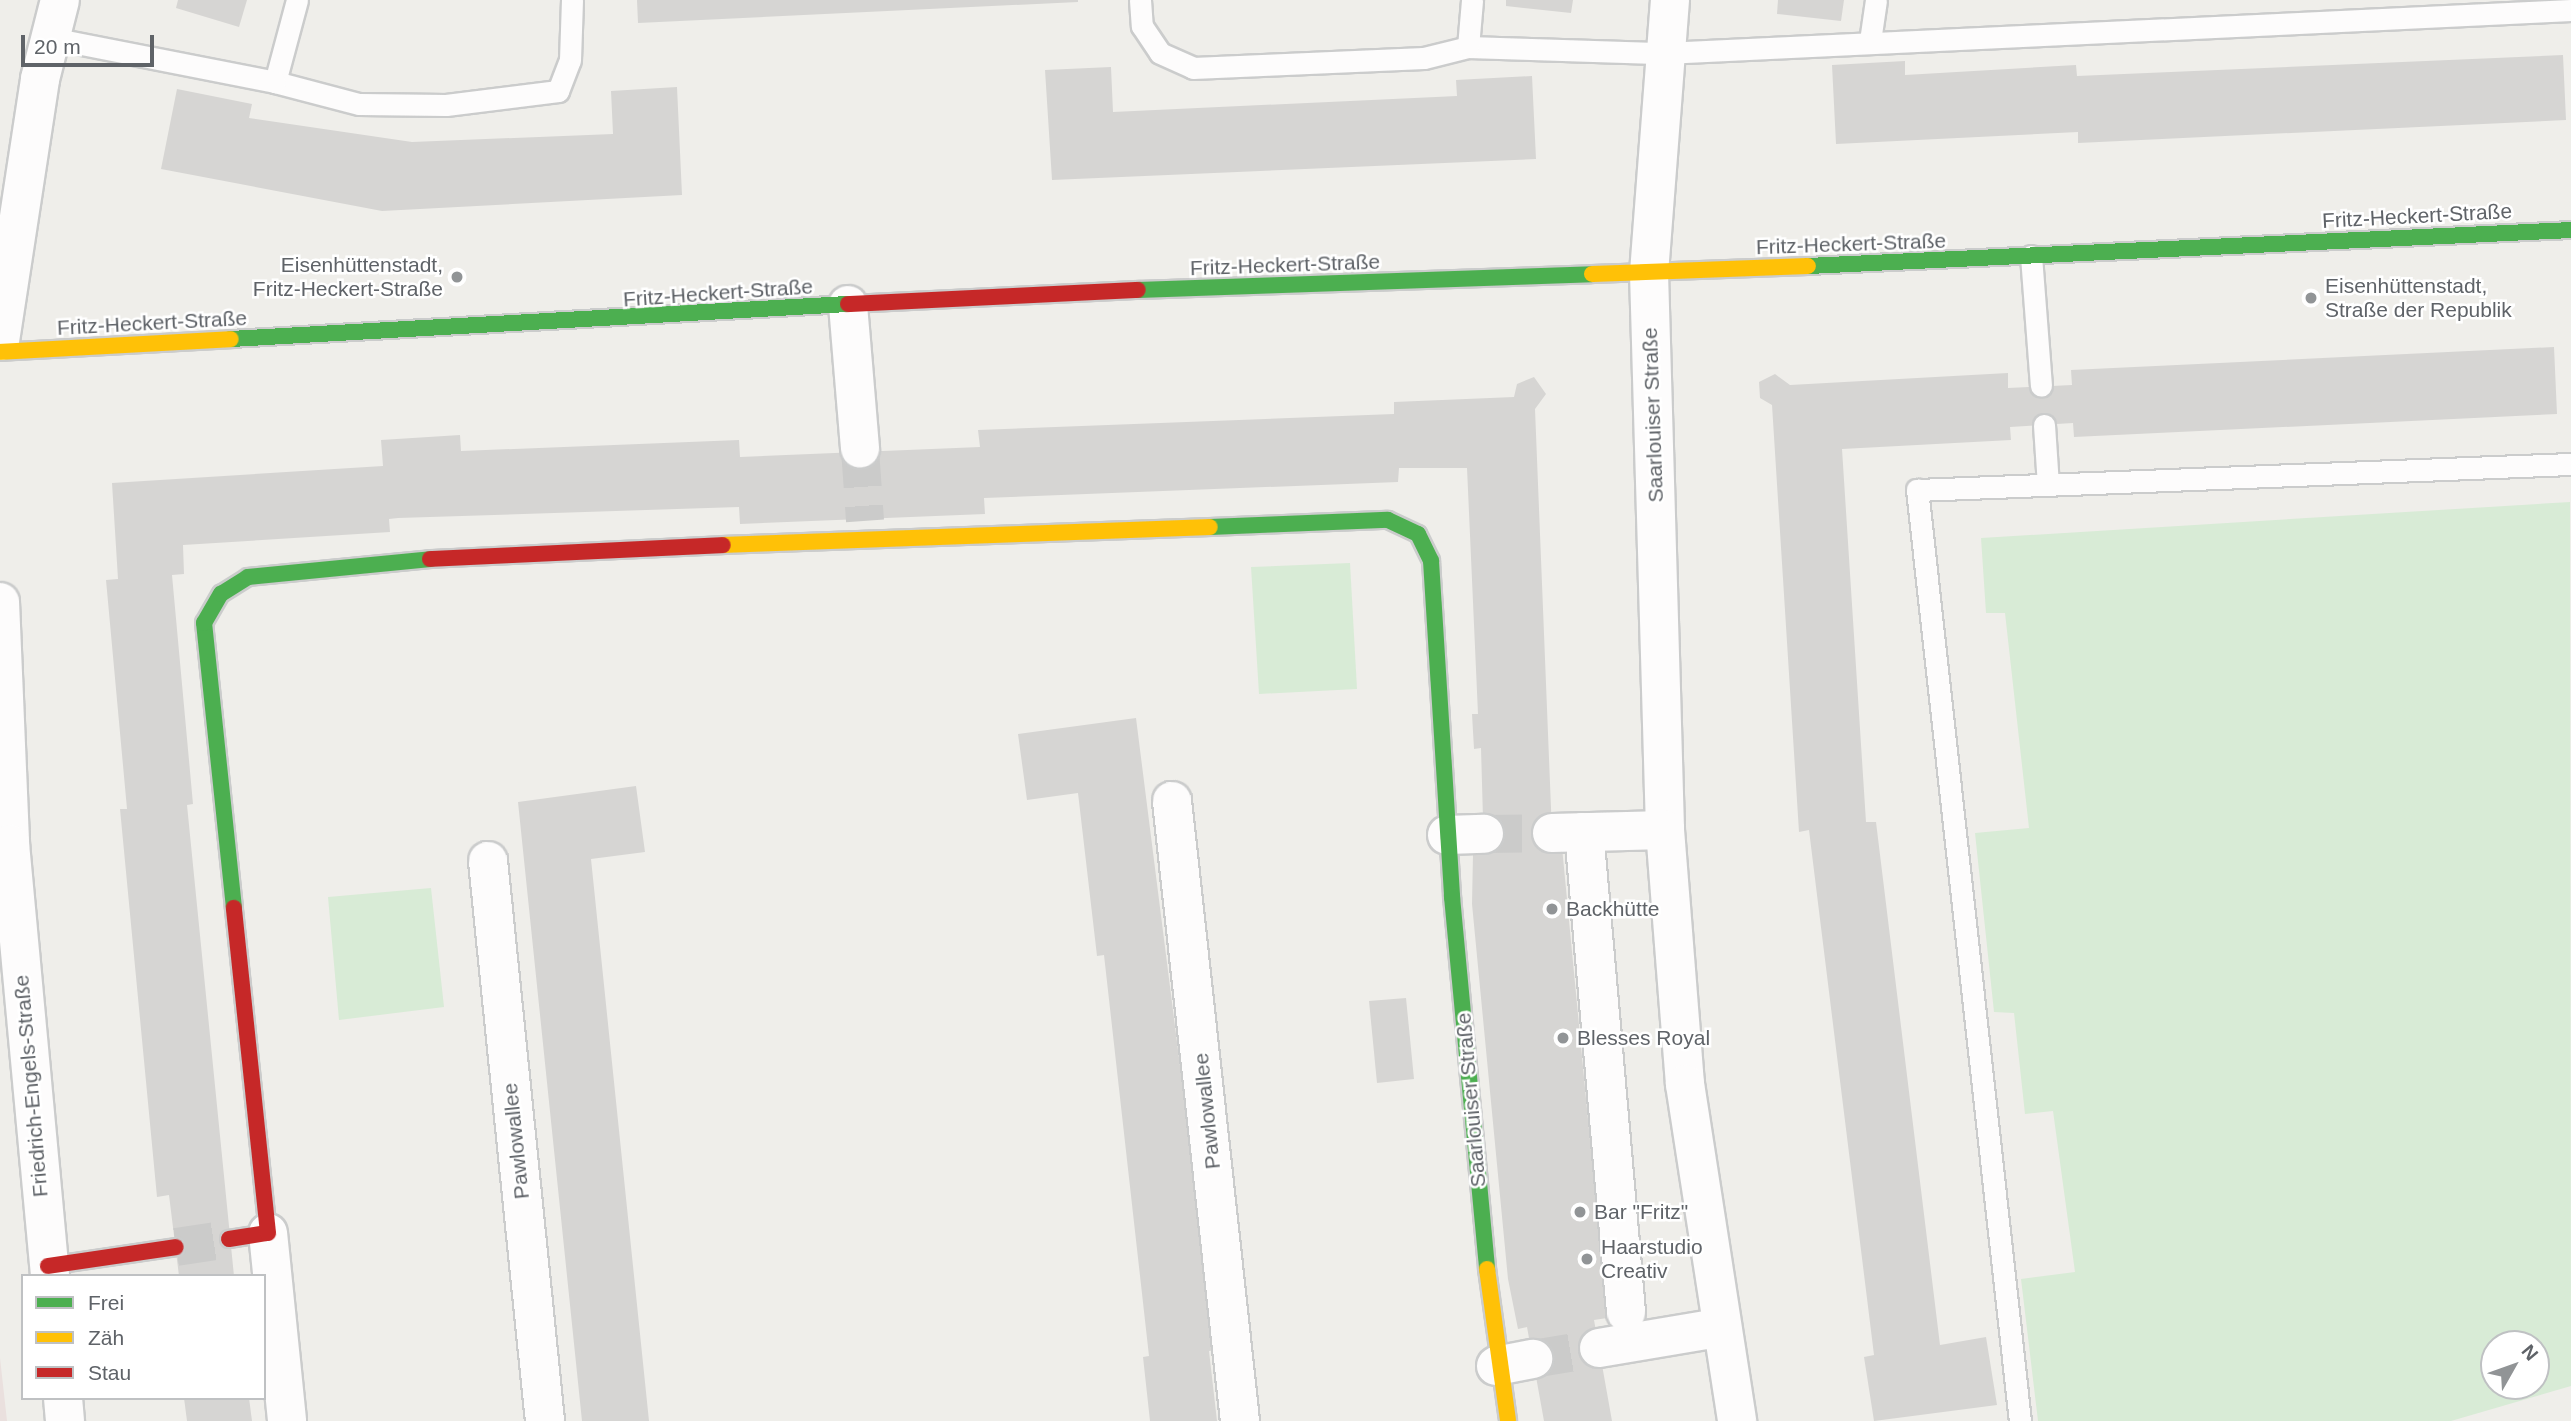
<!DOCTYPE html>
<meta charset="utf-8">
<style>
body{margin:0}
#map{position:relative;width:2571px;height:1421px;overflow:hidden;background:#efeeea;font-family:Helvetica,sans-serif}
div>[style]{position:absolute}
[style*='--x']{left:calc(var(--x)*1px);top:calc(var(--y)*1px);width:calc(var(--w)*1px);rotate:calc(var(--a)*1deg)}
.medical>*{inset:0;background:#eae0de}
.green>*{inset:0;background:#d8ebd6}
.building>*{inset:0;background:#d6d5d3}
.street-tunnel>*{height:38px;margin-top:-19px;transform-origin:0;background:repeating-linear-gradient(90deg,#cbcbca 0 38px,transparent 0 57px)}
.secondary-tunnel>*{height:38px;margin-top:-19px;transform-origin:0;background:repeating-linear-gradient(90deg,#cbcbca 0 38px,transparent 0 57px)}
.roads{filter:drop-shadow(2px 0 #cbcccc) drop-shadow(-2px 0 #cbcccc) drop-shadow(0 2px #cbcccc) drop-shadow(0 -2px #cbcccc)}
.lane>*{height:21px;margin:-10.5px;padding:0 10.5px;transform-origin:10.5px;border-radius:10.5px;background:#fdfcfc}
.street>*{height:38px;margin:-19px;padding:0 19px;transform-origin:19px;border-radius:19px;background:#fdfcfc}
.fast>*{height:16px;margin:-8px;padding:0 8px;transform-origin:8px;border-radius:8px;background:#4caf50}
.slow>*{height:16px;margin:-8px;padding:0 8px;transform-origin:8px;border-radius:8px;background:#ffc107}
.jam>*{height:16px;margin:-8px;padding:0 8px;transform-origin:8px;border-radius:8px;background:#c62828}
.dots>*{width:19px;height:19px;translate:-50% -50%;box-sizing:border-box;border:4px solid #fff;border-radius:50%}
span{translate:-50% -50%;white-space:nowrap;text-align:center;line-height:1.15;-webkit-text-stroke:5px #fff;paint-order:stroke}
.street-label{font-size:21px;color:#5f6368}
.poi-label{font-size:21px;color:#5f6368}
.right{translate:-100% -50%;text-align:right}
.left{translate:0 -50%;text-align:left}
.legend{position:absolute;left:21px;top:1274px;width:245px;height:126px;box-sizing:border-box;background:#fff;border:2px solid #bfc1c3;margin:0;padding:9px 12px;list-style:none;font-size:21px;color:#5f6368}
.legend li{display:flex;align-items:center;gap:14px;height:35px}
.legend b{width:35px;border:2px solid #bfc1c3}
.north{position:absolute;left:2480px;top:1330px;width:70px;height:70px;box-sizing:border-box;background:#fff;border:2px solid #bfc1c3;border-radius:50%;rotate:50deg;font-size:19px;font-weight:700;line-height:28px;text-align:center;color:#5f6368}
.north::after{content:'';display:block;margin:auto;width:24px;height:32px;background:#919496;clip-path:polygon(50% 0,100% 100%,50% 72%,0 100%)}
.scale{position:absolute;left:21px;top:35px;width:133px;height:32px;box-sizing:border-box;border:4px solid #5f6368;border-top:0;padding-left:9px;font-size:21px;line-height:24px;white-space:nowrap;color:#5f6368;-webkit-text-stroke:5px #fff;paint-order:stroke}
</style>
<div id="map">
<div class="medical">
<div style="clip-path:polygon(0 1358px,7px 1421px,0 1421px)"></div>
</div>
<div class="green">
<div style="clip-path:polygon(evenodd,2570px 502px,2571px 1386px,2451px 1421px,2038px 1421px,2021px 1279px,2075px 1272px,2053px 1111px,2025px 1114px,2014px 1013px,1994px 1012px,1975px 833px,2029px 828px,2005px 613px,1986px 613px,1981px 538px,2570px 502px,2536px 1344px,2536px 1386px,2494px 1386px,2494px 1344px,2536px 1344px)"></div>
<div style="clip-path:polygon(1350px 563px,1357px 689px,1259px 694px,1251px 567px)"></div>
<div style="clip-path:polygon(431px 888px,444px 1007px,339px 1020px,328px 897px)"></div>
</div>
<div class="building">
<div style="clip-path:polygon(178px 0,247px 0,239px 27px,176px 8px)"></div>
<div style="clip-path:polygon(637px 0,1078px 0,1078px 2px,638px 23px)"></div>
<div style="clip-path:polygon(1506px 0,1573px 0,1571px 13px,1506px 6px)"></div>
<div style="clip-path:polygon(1778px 0,1844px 0,1841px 21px,1777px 14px)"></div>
<div style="clip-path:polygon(2563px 55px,2566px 120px,2078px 143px,2078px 132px,1836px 144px,1832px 65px,1905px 61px,1905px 75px,2076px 65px,2077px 76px)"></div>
<div style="clip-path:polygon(1111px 67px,1113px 112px,1457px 96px,1456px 80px,1532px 76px,1536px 159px,1052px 180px,1045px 70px)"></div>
<div style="clip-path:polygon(677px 87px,682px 195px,382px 211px,161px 169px,177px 89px,252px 104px,249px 118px,412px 142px,613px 134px,611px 91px)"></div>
<div style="clip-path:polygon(2554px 347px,2557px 414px,2074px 437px,2073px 423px,2010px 427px,2011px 440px,1842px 449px,1866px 822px,1876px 822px,1940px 1345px,1986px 1337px,1997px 1405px,1874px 1421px,1864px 1357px,1874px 1355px,1817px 895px,1809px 830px,1799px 832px,1772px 405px,1760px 398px,1759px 382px,1775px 374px,1790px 385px,2008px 373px,2008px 388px,2072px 385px,2071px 370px)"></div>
<div style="clip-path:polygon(1534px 377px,1546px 394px,1535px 409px,1552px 833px,1562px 847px,1607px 1318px,1594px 1320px,1612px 1421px,1544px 1421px,1527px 1327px,1518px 1329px,1508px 1279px,1472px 904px,1473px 854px,1484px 854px,1481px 748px,1474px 749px,1472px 714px,1478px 714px,1467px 468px,1399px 468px,1398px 482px,984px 498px,985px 514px,740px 524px,739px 507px,398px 518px,389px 519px,390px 532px,183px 545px,184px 574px,172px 575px,193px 804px,187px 805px,234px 1276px,179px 1276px,169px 1195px,157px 1197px,120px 809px,127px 809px,106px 580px,118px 579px,112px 483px,383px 466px,381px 440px,460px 435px,461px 451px,739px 440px,740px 457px,980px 447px,978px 430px,1394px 414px,1394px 402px,1514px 397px,1517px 384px)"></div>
<div style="clip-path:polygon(1136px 718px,1216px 1350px,1209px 1351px,1217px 1421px,1150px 1421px,1143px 1357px,1149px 1356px,1104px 955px,1097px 956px,1078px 793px,1027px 800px,1018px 734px)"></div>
<div style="clip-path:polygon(636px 786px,645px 852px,591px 859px,649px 1421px,582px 1421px,518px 802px)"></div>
<div style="clip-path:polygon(1406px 998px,1414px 1079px,1377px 1083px,1369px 1001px)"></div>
<div style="clip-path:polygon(184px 1398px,249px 1398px,252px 1421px,187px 1421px)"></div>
</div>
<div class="street-tunnel">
<div style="--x:860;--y:449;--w:72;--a:86"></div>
<div style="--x:1484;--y:834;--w:68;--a:-0.8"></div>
<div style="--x:1533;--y:1359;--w:67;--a:-9.5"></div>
</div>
<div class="secondary-tunnel">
<div style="--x:176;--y:1247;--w:54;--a:-8.6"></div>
</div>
<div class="roads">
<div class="lane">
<div style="--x:297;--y:0;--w:85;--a:105"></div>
<div style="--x:275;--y:82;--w:87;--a:14.7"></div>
<div style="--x:359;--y:104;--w:87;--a:0.7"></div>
<div style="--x:446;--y:105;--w:113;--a:-7.1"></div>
<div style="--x:558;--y:91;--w:33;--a:-69"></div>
<div style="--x:570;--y:60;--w:60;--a:-88.1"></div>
<div style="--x:1140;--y:0;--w:26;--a:86"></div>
<div style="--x:1142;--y:26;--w:32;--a:56"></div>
<div style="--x:1160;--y:53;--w:36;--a:24"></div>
<div style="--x:1193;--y:68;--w:231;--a:-2.5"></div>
<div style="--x:1424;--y:58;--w:45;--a:-14"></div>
<div style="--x:1468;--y:47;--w:196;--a:1.8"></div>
<div style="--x:1664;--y:53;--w:908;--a:-2.71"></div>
<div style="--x:51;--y:38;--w:228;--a:11.1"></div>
<div style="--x:1870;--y:41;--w:41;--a:-81.7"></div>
<div style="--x:1468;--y:47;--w:47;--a:-85.1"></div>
<div style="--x:2031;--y:256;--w:130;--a:85.6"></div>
<div style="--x:2044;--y:425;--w:60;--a:86.2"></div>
<div style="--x:2020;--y:1421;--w:937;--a:-96.31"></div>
<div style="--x:1917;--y:490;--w:655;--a:-2.28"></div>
</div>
<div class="street">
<div style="--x:1670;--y:0;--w:274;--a:94.4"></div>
<div style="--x:1649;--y:273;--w:557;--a:88.35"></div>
<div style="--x:1665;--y:830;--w:255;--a:85.5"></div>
<div style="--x:1685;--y:1084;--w:341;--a:81.2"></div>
<div style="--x:848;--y:305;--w:144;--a:85.2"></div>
<div style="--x:0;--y:341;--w:265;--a:-81.3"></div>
<div style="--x:40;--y:79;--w:81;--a:-75.8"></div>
<div style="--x:0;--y:602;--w:242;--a:87.6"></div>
<div style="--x:10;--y:844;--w:434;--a:84.7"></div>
<div style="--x:1172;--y:801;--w:624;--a:83.74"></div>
<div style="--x:1584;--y:832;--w:482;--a:85"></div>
<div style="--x:1552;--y:833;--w:113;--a:-1.5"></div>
<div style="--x:1447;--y:835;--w:37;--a:-2"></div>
<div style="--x:488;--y:861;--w:563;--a:84.19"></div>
<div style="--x:268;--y:1233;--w:189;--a:84.2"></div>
<div style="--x:1599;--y:1348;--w:122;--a:-9.5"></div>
<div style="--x:1496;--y:1366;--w:38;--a:-11"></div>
<div style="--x:63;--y:1398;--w:23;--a:85"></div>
</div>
<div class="fast">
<div style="--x:1808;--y:266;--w:764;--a:-2.7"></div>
<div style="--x:1138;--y:290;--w:454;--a:-2"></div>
<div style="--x:231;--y:339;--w:618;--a:-3.25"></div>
<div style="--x:1210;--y:527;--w:178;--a:-2.3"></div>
<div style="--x:1388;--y:520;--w:33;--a:25"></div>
<div style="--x:1418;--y:534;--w:30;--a:64"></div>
<div style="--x:1431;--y:561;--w:337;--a:86.4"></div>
<div style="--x:1452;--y:897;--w:374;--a:84.6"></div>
<div style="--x:234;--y:908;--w:287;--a:-96"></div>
<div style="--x:204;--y:623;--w:34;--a:-60"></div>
<div style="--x:221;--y:594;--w:32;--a:-32"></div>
<div style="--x:248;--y:577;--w:183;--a:-5.6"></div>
</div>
<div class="slow">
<div style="--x:1592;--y:274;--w:216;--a:-2.1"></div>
<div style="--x:0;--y:352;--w:231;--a:-3.2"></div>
<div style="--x:723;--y:545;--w:487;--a:-2.1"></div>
<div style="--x:1487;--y:1269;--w:153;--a:82.1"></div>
</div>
<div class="jam">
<div style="--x:848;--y:304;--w:290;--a:-2.8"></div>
<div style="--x:430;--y:559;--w:293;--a:-2.7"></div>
<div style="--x:229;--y:1239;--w:39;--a:-9"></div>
<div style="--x:268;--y:1233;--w:327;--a:-96"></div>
<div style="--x:48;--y:1266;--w:129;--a:-8.4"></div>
</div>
</div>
<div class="dots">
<div style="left:457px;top:277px;background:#919496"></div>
<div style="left:2311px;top:298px;background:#919496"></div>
<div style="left:1552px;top:909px;background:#919496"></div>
<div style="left:1563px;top:1038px;background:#919496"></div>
<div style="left:1580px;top:1212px;background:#919496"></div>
<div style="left:1587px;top:1259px;background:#919496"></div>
</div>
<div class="street-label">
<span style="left:2417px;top:216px;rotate:-3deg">Fritz-Heckert-Straße</span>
<span style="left:1851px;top:244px;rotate:-2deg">Fritz-Heckert-Straße</span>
<span style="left:1285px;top:265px;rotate:-2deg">Fritz-Heckert-Straße</span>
<span style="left:718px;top:293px;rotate:-4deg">Fritz-Heckert-Straße</span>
<span style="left:152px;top:323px;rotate:-3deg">Fritz-Heckert-Straße</span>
<span style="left:1653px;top:415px;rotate:-92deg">Saarlouiser Straße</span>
<span style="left:31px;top:1086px;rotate:-95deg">Friedrich-Engels-Straße</span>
<span style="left:1471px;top:1100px;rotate:-95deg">Saarlouiser Straße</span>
<span style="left:1207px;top:1111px;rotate:-96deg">Pawlowallee</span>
<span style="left:516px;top:1141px;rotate:-96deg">Pawlowallee</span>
</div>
<div class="poi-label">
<span class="right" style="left:443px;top:277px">Eisenhüttenstadt,<br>Fritz-Heckert-Straße</span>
<span class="left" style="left:2325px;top:298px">Eisenhüttenstadt,<br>Straße der Republik</span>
<span class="left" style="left:1566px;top:909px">Backhütte</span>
<span class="left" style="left:1577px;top:1038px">Blesses Royal</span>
<span class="left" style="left:1594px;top:1212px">Bar "Fritz"</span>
<span class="left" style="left:1601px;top:1259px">Haarstudio<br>Creativ</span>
</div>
<ul class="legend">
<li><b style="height:9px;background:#4caf50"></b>Frei</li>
<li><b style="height:9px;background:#ffc107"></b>Zäh</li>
<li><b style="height:9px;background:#c62828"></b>Stau</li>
</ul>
<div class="north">N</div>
<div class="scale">20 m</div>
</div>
